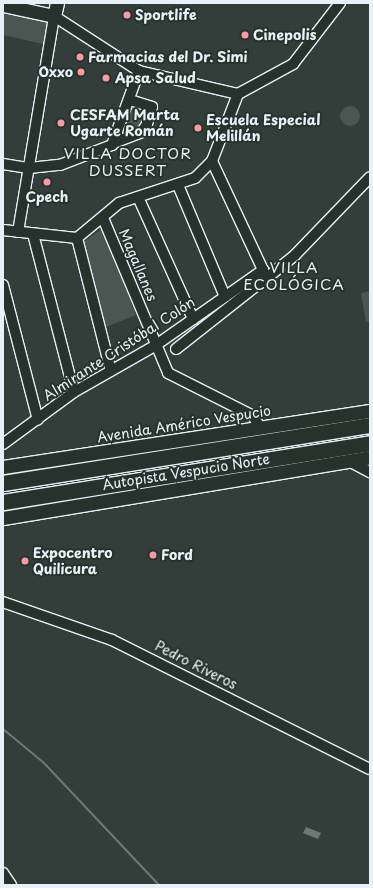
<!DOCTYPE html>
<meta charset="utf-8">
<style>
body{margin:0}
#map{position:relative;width:373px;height:888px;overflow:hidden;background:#323e39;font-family:"Playpen Sans",sans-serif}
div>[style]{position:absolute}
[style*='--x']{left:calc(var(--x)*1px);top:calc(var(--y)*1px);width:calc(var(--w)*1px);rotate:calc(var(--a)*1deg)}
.green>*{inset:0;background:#495651}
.round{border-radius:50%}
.water>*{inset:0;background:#6d7978}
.stream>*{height:2px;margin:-1px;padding:0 1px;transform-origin:1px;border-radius:1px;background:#6d7978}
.roads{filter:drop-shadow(1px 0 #e8f1f8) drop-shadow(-1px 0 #e8f1f8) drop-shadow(0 1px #e8f1f8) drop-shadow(0 -1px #e8f1f8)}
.minor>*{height:10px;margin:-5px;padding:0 5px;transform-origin:5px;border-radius:5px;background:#26332d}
.major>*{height:13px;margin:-6.5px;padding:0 6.5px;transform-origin:6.5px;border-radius:6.5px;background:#26332d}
.highway>*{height:15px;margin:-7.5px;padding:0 7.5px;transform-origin:7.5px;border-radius:7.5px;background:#26332d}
.dots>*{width:11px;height:11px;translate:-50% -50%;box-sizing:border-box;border:2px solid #26332d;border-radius:50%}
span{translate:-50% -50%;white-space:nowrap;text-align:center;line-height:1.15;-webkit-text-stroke:4px #26332d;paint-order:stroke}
.poi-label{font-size:14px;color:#e8f1f8;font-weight:700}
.left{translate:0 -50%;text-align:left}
.right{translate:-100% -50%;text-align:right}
.street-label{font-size:14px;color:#e8f1f8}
.neighbourhood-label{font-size:15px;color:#e8f1f8;letter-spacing:1px}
.frame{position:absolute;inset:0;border:4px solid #e8f1f8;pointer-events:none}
</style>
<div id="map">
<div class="green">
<div style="clip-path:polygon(3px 11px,48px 20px,43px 44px,3px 35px)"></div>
<div style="clip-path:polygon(132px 104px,149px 109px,142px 128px,121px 137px)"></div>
<div class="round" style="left:340px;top:106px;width:20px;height:20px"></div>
<div style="clip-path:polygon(102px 229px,136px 315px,104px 328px,80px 244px)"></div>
<div style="clip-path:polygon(370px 291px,370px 321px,366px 322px,361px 293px)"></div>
</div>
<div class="water">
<div style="clip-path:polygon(306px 827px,321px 833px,318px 839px,303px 833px)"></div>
</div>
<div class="stream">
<div style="--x:3;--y:729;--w:53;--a:39.7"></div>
<div style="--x:44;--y:763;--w:168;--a:46.7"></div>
</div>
<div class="roads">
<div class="minor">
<div style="--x:238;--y:94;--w:63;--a:-28.6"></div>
<div style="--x:293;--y:64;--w:77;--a:-52.4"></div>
<div style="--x:116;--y:142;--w:28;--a:-21"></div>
<div style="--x:142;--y:132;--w:9;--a:-58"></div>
<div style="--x:147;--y:124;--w:18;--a:-74"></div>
<div style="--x:152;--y:107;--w:23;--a:-162"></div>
<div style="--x:3;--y:164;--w:26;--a:9"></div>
<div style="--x:29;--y:168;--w:31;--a:-6"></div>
<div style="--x:60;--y:165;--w:56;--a:-21"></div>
<div style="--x:112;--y:145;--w:79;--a:-70"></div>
<div style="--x:178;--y:185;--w:121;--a:67.2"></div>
<div style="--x:138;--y:197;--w:134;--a:65.7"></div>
<div style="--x:103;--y:218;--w:168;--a:67.2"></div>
<div style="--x:168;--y:373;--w:95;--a:26.8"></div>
<div style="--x:253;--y:416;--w:15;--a:58"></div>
<div style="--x:3;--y:230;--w:74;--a:6.2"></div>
<div style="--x:77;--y:238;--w:55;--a:-39.8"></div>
<div style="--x:119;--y:203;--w:80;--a:-18.2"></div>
<div style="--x:195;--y:178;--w:24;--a:-45"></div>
<div style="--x:212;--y:161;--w:72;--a:-68.8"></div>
<div style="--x:18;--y:232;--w:219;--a:-80.5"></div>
<div style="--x:54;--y:16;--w:101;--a:32.9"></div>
<div style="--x:139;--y:71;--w:102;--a:13.1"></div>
<div style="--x:33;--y:234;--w:163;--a:75.5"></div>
<div style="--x:77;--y:238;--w:137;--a:75.7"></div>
<div style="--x:252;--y:278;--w:7;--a:74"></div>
<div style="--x:254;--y:285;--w:4;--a:0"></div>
<div style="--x:258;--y:285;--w:48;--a:-39"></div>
<div style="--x:295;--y:255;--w:108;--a:-46.1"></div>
<div style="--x:3;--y:285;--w:139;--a:75.5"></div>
<div style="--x:176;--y:349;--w:102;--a:-38.2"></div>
<div style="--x:3;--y:444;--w:88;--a:-36.2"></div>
<div style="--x:74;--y:392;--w:95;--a:-29.8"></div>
<div style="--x:156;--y:345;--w:131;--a:-35"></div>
<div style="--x:263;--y:270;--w:120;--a:-115.1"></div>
<div style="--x:349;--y:461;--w:24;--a:28"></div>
<div style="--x:3;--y:602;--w:115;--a:19.2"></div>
<div style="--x:112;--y:640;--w:288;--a:26.6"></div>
<div style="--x:3;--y:873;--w:14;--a:56"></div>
</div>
<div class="major">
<div style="--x:3;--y:5;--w:52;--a:12.2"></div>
<div style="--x:54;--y:16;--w:13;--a:-77"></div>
<div style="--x:3;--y:467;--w:371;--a:-8.7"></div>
<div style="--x:3;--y:518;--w:372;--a:-9.4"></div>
</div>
<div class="highway">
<div style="--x:3;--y:483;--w:372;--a:-9"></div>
<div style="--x:3;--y:502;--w:372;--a:-9.1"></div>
</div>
</div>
<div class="dots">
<div style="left:127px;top:15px;background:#ff9aa2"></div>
<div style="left:245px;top:35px;background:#ff9aa2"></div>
<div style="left:80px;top:57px;background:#ff9aa2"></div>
<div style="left:81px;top:72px;background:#ff9aa2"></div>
<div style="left:106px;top:78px;background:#ff9aa2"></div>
<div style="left:61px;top:123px;background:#ff9aa2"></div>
<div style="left:198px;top:128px;background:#ff9aa2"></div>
<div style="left:47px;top:182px;background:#ff9aa2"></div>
<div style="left:153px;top:555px;background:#ff9aa2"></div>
<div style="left:25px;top:561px;background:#ff9aa2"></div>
</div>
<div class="poi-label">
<span class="left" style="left:135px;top:15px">Sportlife</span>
<span class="left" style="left:253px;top:35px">Cinepolis</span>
<span class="left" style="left:88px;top:57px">Farmacias del Dr. Simi</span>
<span class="right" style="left:73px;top:72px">Oxxo</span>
<span class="left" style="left:115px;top:78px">Apsa Salud</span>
<span class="left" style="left:70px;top:123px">CESFAM Marta<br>Ugarte Román</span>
<span class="left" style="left:206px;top:128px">Escuela Especial<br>Melillán</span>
<span style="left:47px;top:197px">Cpech</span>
<span class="left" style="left:33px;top:561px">Expocentro<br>Quilicura</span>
<span class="left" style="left:161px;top:555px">Ford</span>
</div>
<div class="street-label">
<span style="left:138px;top:265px;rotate:67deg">Magallanes</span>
<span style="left:119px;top:349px;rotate:-33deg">Almirante Cristóbal Colón</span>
<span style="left:184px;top:424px;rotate:-9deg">Avenida Américo Vespucio</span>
<span style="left:186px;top:472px;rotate:-9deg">Autopista Vespucio Norte</span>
<span style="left:196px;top:665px;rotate:27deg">Pedro Riveros</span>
</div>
<div class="neighbourhood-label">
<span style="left:128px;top:161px">VILLA DOCTOR<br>DUSSERT</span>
<span style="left:294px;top:275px">VILLA<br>ECOLÓGICA</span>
</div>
<div class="frame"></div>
</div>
